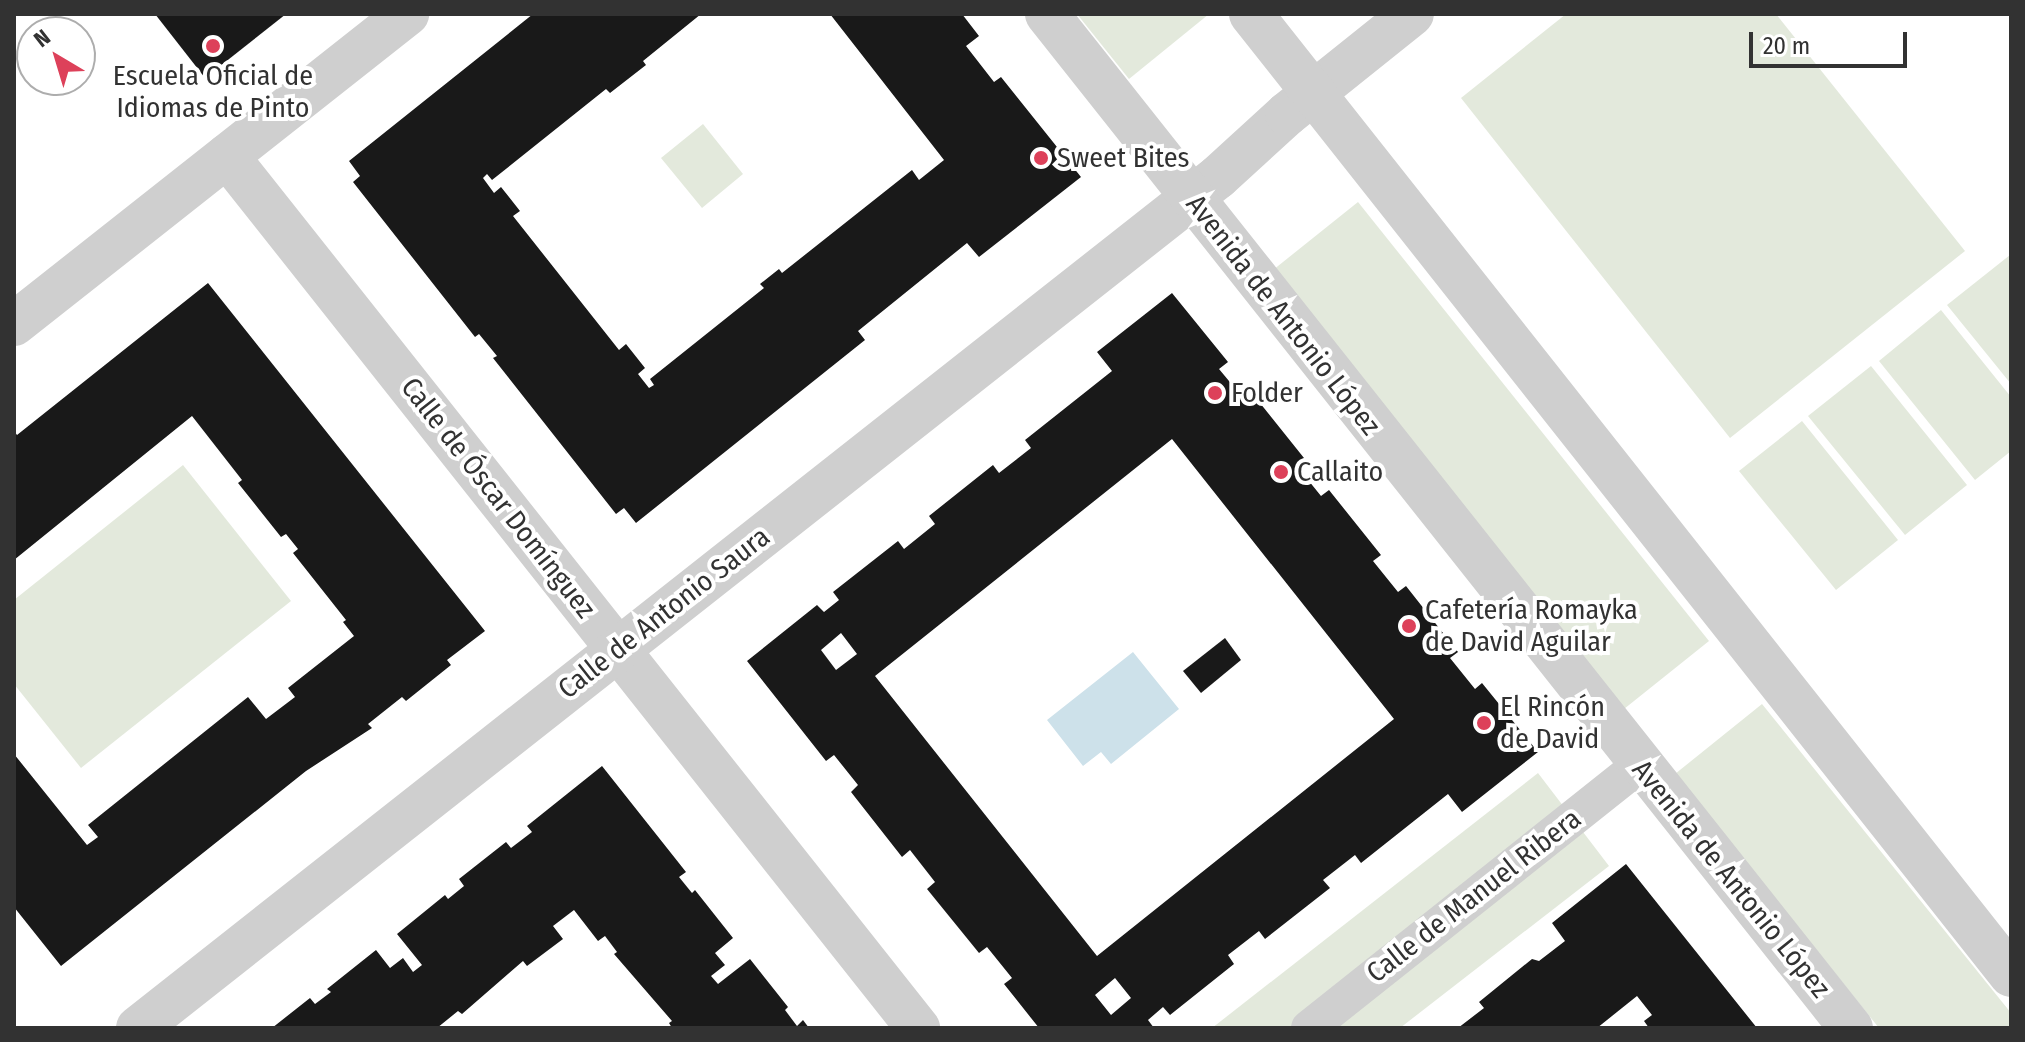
<!DOCTYPE html>
<meta charset="utf-8">
<style>
body{margin:0}
#map{position:relative;width:2025px;height:1042px;overflow:hidden;background:#fff;font-family:"Fira Sans Condensed",sans-serif}
div>[style]{position:absolute}
[style*='--x']{left:calc(var(--x)*1px);top:calc(var(--y)*1px);width:calc(var(--w)*1px);rotate:calc(var(--a)*1deg)}
.green>*{inset:0;background:#e3e9dc}
.water>*{inset:0;background:#cde1ea}
.building>*{inset:0;background:#191919}
.pedestrian>*{height:36px;margin:-18px;padding:0 18px;transform-origin:18px;border-radius:18px;background:#cfcfcf}
.minor>*{height:44px;margin:-22px;padding:0 22px;transform-origin:22px;border-radius:22px;background:#cfcfcf}
.tertiary>*{height:44px;margin:-22px;padding:0 22px;transform-origin:22px;border-radius:22px;background:#cfcfcf}
.dots>*{width:22px;height:22px;translate:-50% -50%;box-sizing:border-box;border:4px solid #fff;border-radius:50%}
span{translate:-50% -50%;white-space:nowrap;text-align:center;line-height:1.15;-webkit-text-stroke:8px #fff;paint-order:stroke}
.poi-label{font-size:28px;color:#323232}
.left{translate:0 -50%;text-align:left}
.street-label{font-size:28px;color:#323232}
.frame{position:absolute;inset:0;border:16px solid #323232;pointer-events:none}
.north{position:absolute;left:16px;top:16px;width:80px;height:80px;box-sizing:border-box;background:#fff;border:2px solid #adadad;border-radius:50%;rotate:322deg;font-size:22px;font-weight:700;line-height:32px;text-align:center;color:#323232}
.north::after{content:'';display:block;margin:auto;width:28px;height:36px;background:#dd415a;clip-path:polygon(50% 0,100% 100%,50% 72%,0 100%)}
.scale{position:absolute;left:1749px;top:32px;width:158px;height:36px;box-sizing:border-box;border:4px solid #323232;border-top:0;padding-left:10px;font-size:24px;line-height:28px;white-space:nowrap;color:#323232;-webkit-text-stroke:6px #fff;paint-order:stroke}
</style>
<div id="map">
<div class="green">
<div style="clip-path:polygon(1077px 14px,1209px 14px,1129px 79px)"></div>
<div style="clip-path:polygon(1566px 14px,1776px 14px,1965px 251px,1730px 438px,1461px 98px)"></div>
<div style="clip-path:polygon(703px 124px,743px 174px,702px 208px,661px 158px)"></div>
<div style="clip-path:polygon(1358px 202px,1709px 641px,1624px 709px,1273px 270px)"></div>
<div style="clip-path:polygon(2010px 255px,2011px 257px,2011px 384px,1947px 305px)"></div>
<div style="clip-path:polygon(1941px 310px,2011px 397px,2011px 451px,1975px 480px,1879px 361px)"></div>
<div style="clip-path:polygon(1871px 366px,1967px 485px,1905px 535px,1808px 416px)"></div>
<div style="clip-path:polygon(1802px 421px,1898px 540px,1836px 590px,1739px 471px)"></div>
<div style="clip-path:polygon(183px 465px,291px 601px,81px 768px,14px 684px,14px 600px)"></div>
<div style="clip-path:polygon(1762px 704px,2011px 1013px,2011px 1028px,1879px 1028px,1675px 774px)"></div>
<div style="clip-path:polygon(1538px 773px,1609px 866px,1400px 1028px,1212px 1028px)"></div>
</div>
<div class="water">
<div style="clip-path:polygon(1133px 652px,1179px 709px,1111px 764px,1101px 752px,1083px 766px,1047px 720px)"></div>
</div>
<div class="building">
<div style="clip-path:polygon(155px 14px,286px 14px,205px 78px)"></div>
<div style="clip-path:polygon(533px 14px,701px 14px,643px 61px,646px 65px,610px 93px,606px 89px,492px 180px,487px 174px,483px 178px,494px 193px,501px 187px,520px 211px,513px 216px,619px 350px,626px 344px,645px 368px,638px 374px,649px 388px,654px 385px,650px 379px,764px 288px,760px 284px,779px 269px,782px 273px,912px 170px,919px 180px,944px 160px,830px 14px,962px 14px,979px 36px,966px 46px,994px 82px,1001px 77px,1081px 177px,979px 257px,967px 243px,858px 331px,865px 340px,636px 523px,624px 508px,616px 514px,493px 358px,497px 356px,479px 334px,475px 337px,353px 182px,360px 176px,349px 161px)"></div>
<div style="clip-path:polygon(208px 283px,485px 631px,447px 660px,451px 665px,406px 701px,402px 697px,368px 724px,372px 728px,306px 771px,61px 966px,14px 907px,14px 754px,87px 845px,98px 837px,88px 825px,248px 697px,266px 719px,295px 697px,288px 688px,354px 636px,343px 622px,346px 620px,293px 553px,298px 549px,286px 534px,281px 537px,238px 483px,242px 480px,192px 416px,14px 560px,14px 431px,17px 435px)"></div>
<div style="clip-path:polygon(evenodd,1172px 293px,1228px 362px,1219px 369px,1244px 399px,1252px 393px,1304px 458px,1296px 465px,1321px 496px,1329px 490px,1381px 555px,1373px 561px,1398px 592px,1406px 586px,1458px 652px,1450px 658px,1475px 689px,1482px 683px,1538px 752px,1462px 812px,1448px 794px,1361px 863px,1355px 855px,1323px 880px,1330px 888px,1265px 939px,1259px 931px,1228px 955px,1234px 964px,1170px 1015px,1163px 1007px,1148px 1020px,1154px 1028px,1039px 1028px,1004px 984px,1012px 978px,987px 947px,979px 953px,927px 889px,935px 882px,910px 850px,902px 857px,851px 792px,858px 785px,834px 755px,826px 761px,747px 661px,817px 605px,824px 612px,839px 600px,833px 592px,898px 541px,904px 549px,935px 524px,929px 516px,993px 465px,999px 473px,1031px 448px,1025px 440px,1112px 371px,1097px 352px,1172px 293px,1172px 439px,1394px 719px,1097px 956px,875px 676px,1172px 439px,1172px 293px,841px 633px,857px 654px,836px 670px,821px 650px,841px 633px,1172px 293px,1115px 978px,1131px 998px,1111px 1015px,1095px 995px,1115px 978px)"></div>
<div style="clip-path:polygon(1225px 638px,1241px 660px,1201px 693px,1183px 671px)"></div>
<div style="clip-path:polygon(602px 766px,686px 872px,679px 877px,692px 893px,695px 890px,733px 938px,715px 953px,725px 965px,711px 976px,718px 984px,750px 959px,788px 1007px,785px 1010px,797px 1026px,803px 1020px,809px 1028px,672px 1028px,669px 1023px,672px 1021px,614px 954px,617px 952px,605px 936px,598px 941px,574px 910px,553px 926px,563px 939px,527px 966px,523px 961px,462px 1014px,458px 1011px,437px 1028px,272px 1028px,310px 998px,315px 1004px,331px 992px,327px 989px,376px 950px,390px 968px,403px 958px,413px 972px,422px 965px,397px 934px,445px 895px,448px 899px,464px 886px,459px 879px,506px 842px,511px 848px,532px 832px,527px 826px)"></div>
<div style="clip-path:polygon(1626px 864px,1757px 1028px,1649px 1028px,1644px 1021px,1652px 1015px,1637px 996px,1597px 1028px,1458px 1028px,1484px 1008px,1479px 1002px,1532px 959px,1539px 961px,1565px 941px,1552px 923px)"></div>
</div>
<div class="pedestrian">
<div style="--x:1309;--y:1028;--w:423;--a:-38.5"></div>
</div>
<div class="minor">
<div style="--x:227;--y:156;--w:1113;--a:51.61"></div>
<div style="--x:14;--y:324;--w:501;--a:-38.27"></div>
<div style="--x:138;--y:1028;--w:1375;--a:-38.24"></div>
<div style="--x:1218;--y:177;--w:93;--a:-42.4"></div>
<div style="--x:1287;--y:114;--w:160;--a:-38.7"></div>
</div>
<div class="tertiary">
<div style="--x:1047;--y:14;--w:1294;--a:51.59"></div>
<div style="--x:1251;--y:14;--w:1225;--a:51.66"></div>
</div>
<div class="dots">
<div style="left:213px;top:46px;background:#dd415a"></div>
<div style="left:1041px;top:158px;background:#dd415a"></div>
<div style="left:1215px;top:393px;background:#dd415a"></div>
<div style="left:1281px;top:472px;background:#dd415a"></div>
<div style="left:1409px;top:626px;background:#dd415a"></div>
<div style="left:1484px;top:723px;background:#dd415a"></div>
</div>
<div class="poi-label">
<span style="left:213px;top:92px">Escuela Oficial de<br>Idiomas de Pinto</span>
<span class="left" style="left:1057px;top:158px">Sweet Bites</span>
<span class="left" style="left:1231px;top:393px">Folder</span>
<span class="left" style="left:1297px;top:472px">Callaito</span>
<span class="left" style="left:1425px;top:626px">Cafetería Romayka<br>de David Aguilar</span>
<span class="left" style="left:1500px;top:723px">El Rincón<br>de David</span>
</div>
<div class="street-label">
<span style="left:1283px;top:315px;rotate:52deg">Avenida de Antonio López</span>
<span style="left:498px;top:498px;rotate:52deg">Calle de Óscar Domínguez</span>
<span style="left:664px;top:613px;rotate:-38deg">Calle de Antonio Saura</span>
<span style="left:1731px;top:879px;rotate:51deg">Avenida de Antonio López</span>
<span style="left:1474px;top:896px;rotate:-38deg">Calle de Manuel Ribera</span>
</div>
<div class="frame"></div>
<div class="north">N</div>
<div class="scale">20 m</div>
</div>
